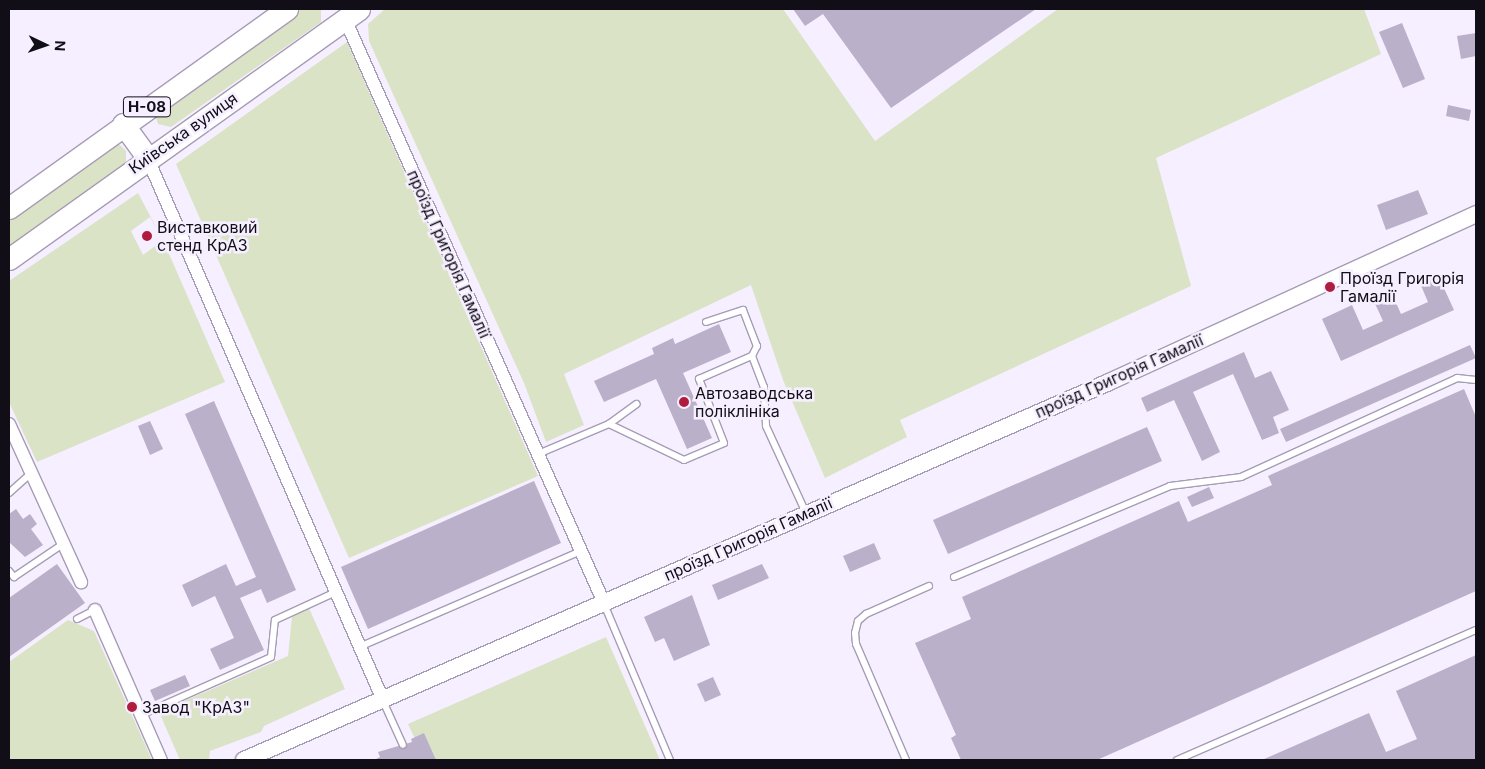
<!DOCTYPE html>
<meta charset="utf-8">
<style>
body{margin:0}
#map{position:relative;width:1485px;height:769px;overflow:hidden;background:#f6efff;font-family:Inter,sans-serif}
div>[style]{position:absolute}
[style*='--x']{left:calc(var(--x)*1px);top:calc(var(--y)*1px);width:calc(var(--w)*1px);rotate:calc(var(--a)*1deg)}
.green>*{inset:0;background:#dbe3c6}
.building>*{inset:0;background:#bbb0c9}
.roads{filter:drop-shadow(1px 0 #a79cb5) drop-shadow(-1px 0 #a79cb5) drop-shadow(0 1px #a79cb5) drop-shadow(0 -1px #a79cb5)}
.service>*{height:6px;margin:-3px;padding:0 3px;transform-origin:3px;border-radius:3px;background:#fff}
.minor>*{height:12px;margin:-6px;padding:0 6px;transform-origin:6px;border-radius:6px;background:#fff}
.tertiary>*{height:16px;margin:-8px;padding:0 8px;transform-origin:8px;border-radius:8px;background:#fff}
.primary>*{height:21px;margin:-10.5px;padding:0 10.5px;transform-origin:10.5px;border-radius:10.5px;background:#fff}
.dots>*{width:14px;height:14px;translate:-50% -50%;box-sizing:border-box;border:2px solid #f6efff;border-radius:50%}
span{translate:-50% -50%;white-space:nowrap;text-align:center;line-height:1.15;-webkit-text-stroke:5px #f6efff;paint-order:stroke}
.shield-label span{padding:1px 4px;background:#f6efff;border:1px solid;border-radius:4px;-webkit-text-stroke-width:0}
.shield-label{font-size:15px;color:#120e17;font-weight:700}
.street-label{font-size:16px;color:#120e17}
.poi-label{font-size:16px;color:#120e17}
.left{translate:0 -50%;text-align:left}
.frame{position:absolute;inset:0;border:10px solid #120e17;pointer-events:none}
.north{position:absolute;left:20px;top:20px;width:50px;height:50px;-webkit-text-stroke:4px #f6efff;paint-order:stroke;rotate:93deg;font-size:14px;font-weight:700;line-height:20px;text-align:center;color:#120e17}
.north::after{content:'';display:block;margin:auto;width:18px;height:22px;background:#120e17;clip-path:polygon(50% 0,100% 100%,50% 72%,0 100%)}
</style>
<div id="map">
<div class="green">
<div style="clip-path:polygon(299px 9px,321px 9px,321px 22px,171px 127px,158px 124px,156px 117px,159px 110px)"></div>
<div style="clip-path:polygon(385px 9px,783px 9px,875px 141px,1058px 9px,1364px 9px,1381px 54px,1156px 158px,1191px 286px,900px 420px,907px 437px,825px 478px,783px 380px,751px 285px,564px 374px,584px 425px,546px 442px,524px 383px,369px 41px,368px 24px)"></div>
<div style="clip-path:polygon(347px 42px,538px 476px,349px 558px,176px 164px)"></div>
<div style="clip-path:polygon(112px 144px,120px 145px,126px 151px,126px 164px,9px 247px,9px 220px)"></div>
<div style="clip-path:polygon(evenodd,138px 193px,163px 240px,225px 382px,37px 462px,9px 402px,9px 281px,138px 193px,150px 217px,163px 240px,143px 255px,131px 231px,150px 217px)"></div>
<div style="clip-path:polygon(309px 608px,345px 689px,264px 726px,261px 732px,210px 751px,209px 760px,180px 760px,159px 712px,288px 656px,292px 616px)"></div>
<div style="clip-path:polygon(68px 620px,94px 631px,152px 760px,9px 760px,9px 662px)"></div>
<div style="clip-path:polygon(606px 637px,660px 760px,425px 760px,408px 724px)"></div>
</div>
<div class="building">
<div style="clip-path:polygon(793px 9px,1036px 9px,891px 108px,823px 14px,805px 26px)"></div>
<div style="clip-path:polygon(1402px 23px,1425px 79px,1403px 88px,1379px 32px)"></div>
<div style="clip-path:polygon(1476px 33px,1476px 56px,1461px 59px,1457px 36px)"></div>
<div style="clip-path:polygon(1448px 105px,1471px 110px,1469px 121px,1446px 116px)"></div>
<div style="clip-path:polygon(1418px 190px,1428px 214px,1386px 230px,1377px 205px)"></div>
<div style="clip-path:polygon(1437px 273px,1454px 310px,1341px 361px,1322px 319px,1352px 305px,1363px 330px,1383px 321px,1372px 297px,1390px 289px,1401px 314px,1428px 302px,1419px 281px)"></div>
<div style="clip-path:polygon(719px 324px,731px 352px,683px 373px,712px 438px,687px 449px,656px 379px,604px 402px,594px 381px,654px 354px,652px 348px,673px 338px,675px 344px)"></div>
<div style="clip-path:polygon(1470px 345px,1476px 358px,1286px 442px,1280px 429px)"></div>
<div style="clip-path:polygon(1244px 352px,1255px 378px,1271px 371px,1289px 410px,1273px 417px,1279px 433px,1262px 440px,1233px 374px,1193px 392px,1220px 452px,1202px 461px,1174px 400px,1147px 412px,1141px 398px)"></div>
<div style="clip-path:polygon(1464px 389px,1476px 417px,1476px 591px,1097px 760px,961px 760px,951px 738px,956px 735px,915px 643px,971px 619px,962px 597px,1179px 501px,1188px 522px,1272px 485px,1268px 476px)"></div>
<div style="clip-path:polygon(214px 401px,296px 590px,267px 603px,261px 589px,240px 598px,264px 650px,220px 670px,210px 649px,234px 638px,215px 596px,192px 607px,182px 585px,226px 564px,236px 586px,256px 577px,185px 414px)"></div>
<div style="clip-path:polygon(150px 421px,163px 449px,150px 455px,138px 426px)"></div>
<div style="clip-path:polygon(1147px 427px,1162px 461px,948px 554px,933px 520px)"></div>
<div style="clip-path:polygon(534px 481px,561px 543px,368px 629px,341px 567px)"></div>
<div style="clip-path:polygon(1209px 487px,1214px 498px,1192px 507px,1187px 497px)"></div>
<div style="clip-path:polygon(16px 509px,23px 519px,30px 514px,37px 524px,31px 529px,43px 545px,25px 557px,9px 542px,9px 514px)"></div>
<div style="clip-path:polygon(874px 543px,881px 559px,850px 572px,843px 556px)"></div>
<div style="clip-path:polygon(57px 564px,85px 603px,9px 657px,9px 598px)"></div>
<div style="clip-path:polygon(762px 564px,769px 578px,718px 600px,712px 585px)"></div>
<div style="clip-path:polygon(692px 595px,710px 645px,674px 661px,664px 638px,655px 642px,644px 617px)"></div>
<div style="clip-path:polygon(1476px 655px,1476px 760px,1262px 760px,1369px 713px,1386px 752px,1417px 739px,1396px 691px)"></div>
<div style="clip-path:polygon(185px 675px,190px 686px,155px 701px,150px 690px)"></div>
<div style="clip-path:polygon(713px 677px,721px 695px,705px 702px,697px 684px)"></div>
<div style="clip-path:polygon(424px 733px,436px 760px,374px 760px,380px 757px,378px 752px,412px 742px,411px 739px)"></div>
</div>
<div class="roads">
<div class="service">
<div style="--x:706;--y:322;--w:39;--a:-18"></div>
<div style="--x:743;--y:310;--w:39;--a:69"></div>
<div style="--x:757;--y:346;--w:11;--a:117"></div>
<div style="--x:752;--y:356;--w:33;--a:69"></div>
<div style="--x:764;--y:387;--w:39;--a:87"></div>
<div style="--x:766;--y:426;--w:96;--a:65.3"></div>
<div style="--x:609;--y:424;--w:34;--a:-36"></div>
<div style="--x:538;--y:454;--w:77;--a:-22.9"></div>
<div style="--x:609;--y:424;--w:83;--a:25.6"></div>
<div style="--x:684;--y:460;--w:43;--a:-23"></div>
<div style="--x:724;--y:443;--w:69;--a:-111.3"></div>
<div style="--x:699;--y:379;--w:58;--a:-23.5"></div>
<div style="--x:9;--y:493;--w:30;--a:-42"></div>
<div style="--x:9;--y:571;--w:8;--a:50"></div>
<div style="--x:14;--y:577;--w:59;--a:-34"></div>
<div style="--x:954;--y:577;--w:234;--a:-22.8"></div>
<div style="--x:1170;--y:486;--w:72;--a:-7.2"></div>
<div style="--x:1241;--y:477;--w:238;--a:-24.6"></div>
<div style="--x:1457;--y:378;--w:19;--a:6"></div>
<div style="--x:604;--y:604;--w:169;--a:67.1"></div>
<div style="--x:77;--y:619;--w:20;--a:-27"></div>
<div style="--x:359;--y:647;--w:242;--a:-23.4"></div>
<div style="--x:383;--y:701;--w:48;--a:65.6"></div>
<div style="--x:141;--y:715;--w:142;--a:-24"></div>
<div style="--x:271;--y:657;--w:37;--a:-84"></div>
<div style="--x:275;--y:620;--w:67;--a:-24.7"></div>
<div style="--x:906;--y:760;--w:126;--a:-113.3"></div>
<div style="--x:856;--y:644;--w:11;--a:-95"></div>
<div style="--x:855;--y:633;--w:12;--a:-76"></div>
<div style="--x:858;--y:621;--w:11;--a:-41"></div>
<div style="--x:866;--y:614;--w:69;--a:-24"></div>
<div style="--x:1177;--y:760;--w:326;--a:-23.5"></div>
</div>
<div class="minor">
<div style="--x:345;--y:19;--w:639;--a:66.08"></div>
<div style="--x:147;--y:157;--w:592;--a:66.51"></div>
<div style="--x:9;--y:424;--w:174;--a:65.5"></div>
<div style="--x:95;--y:610;--w:164;--a:66.3"></div>
</div>
<div class="tertiary">
<div style="--x:244;--y:760;--w:942;--a:-23.6"></div>
<div style="--x:1107;--y:383;--w:406;--a:-24.6"></div>
</div>
<div class="primary">
<div style="--x:123;--y:124;--w:41;--a:54"></div>
<div style="--x:9;--y:208;--w:342;--a:-35.6"></div>
<div style="--x:9;--y:259;--w:430;--a:-35.5"></div>
</div>
</div>
<div class="dots">
<div style="left:147px;top:236px;background:#b01c3e"></div>
<div style="left:1330px;top:287px;background:#b01c3e"></div>
<div style="left:684px;top:402px;background:#b01c3e"></div>
<div style="left:132px;top:707px;background:#b01c3e"></div>
</div>
<div class="shield-label">
<span style="left:147px;top:107px">Н-08</span>
</div>
<div class="street-label">
<span style="left:183px;top:133px;rotate:-35deg">Київська вулиця</span>
<span style="left:449px;top:254px;rotate:66deg">проїзд Григорія Гамалії</span>
<span style="left:1119px;top:376px;rotate:-24deg">проїзд Григорія Гамалії</span>
<span style="left:748px;top:539px;rotate:-24deg">проїзд Григорія Гамалії</span>
</div>
<div class="poi-label">
<span class="left" style="left:157px;top:236px">Виставковий<br>стенд КрАЗ</span>
<span class="left" style="left:1340px;top:287px">Проїзд Григорія<br>Гамалії</span>
<span class="left" style="left:695px;top:402px">Автозаводська<br>поліклініка</span>
<span class="left" style="left:142px;top:707px">Завод "КрАЗ"</span>
</div>
<div class="frame"></div>
<div class="north">N</div>
</div>
